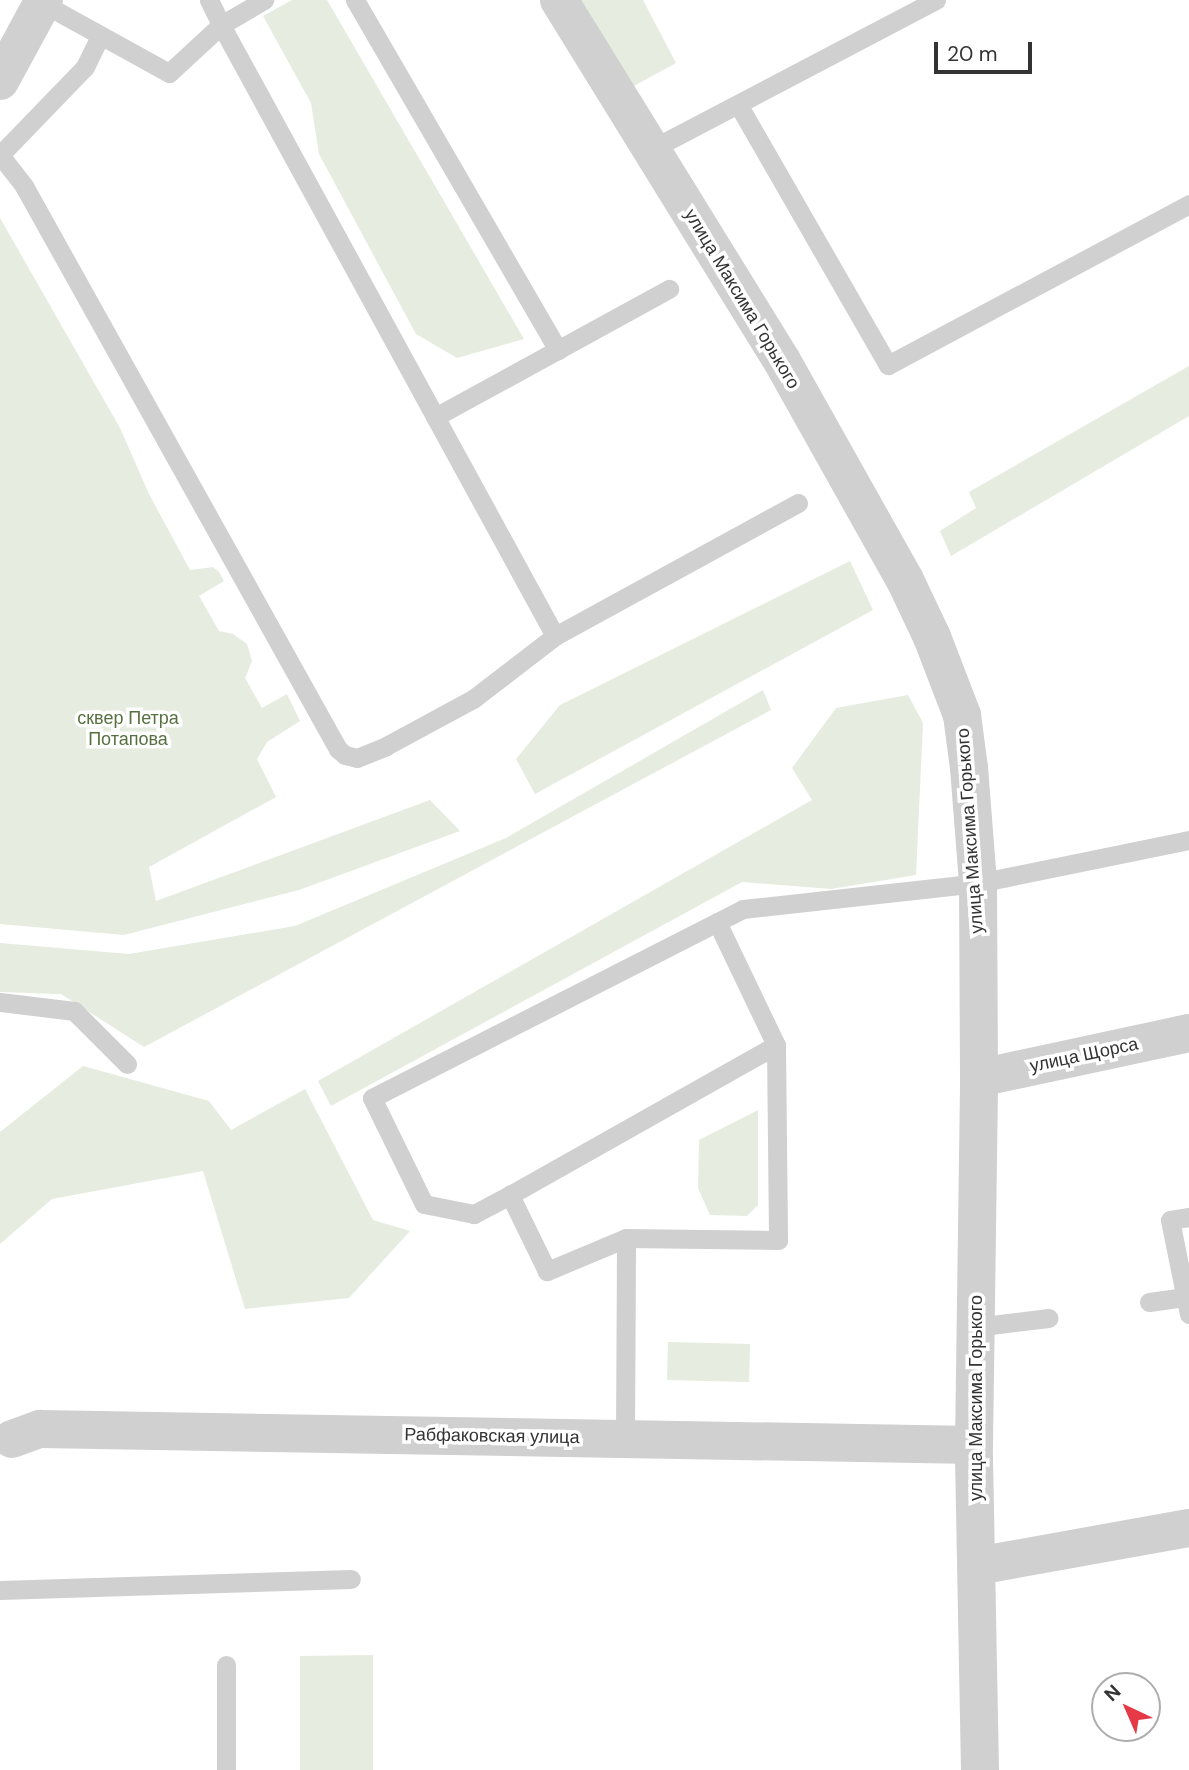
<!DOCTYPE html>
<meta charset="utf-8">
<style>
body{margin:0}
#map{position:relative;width:1189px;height:1770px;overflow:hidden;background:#fff;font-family:"DM Sans",sans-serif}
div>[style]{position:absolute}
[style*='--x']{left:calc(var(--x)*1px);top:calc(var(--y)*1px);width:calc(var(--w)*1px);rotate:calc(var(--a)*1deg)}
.green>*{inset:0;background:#e6ecdf}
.service>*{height:19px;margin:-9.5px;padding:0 9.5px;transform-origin:9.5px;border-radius:9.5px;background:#d0d0d0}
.minor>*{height:38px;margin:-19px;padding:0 19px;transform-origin:19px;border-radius:19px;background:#d0d0d0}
.tertiary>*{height:38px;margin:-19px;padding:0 19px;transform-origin:19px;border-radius:19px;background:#d0d0d0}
span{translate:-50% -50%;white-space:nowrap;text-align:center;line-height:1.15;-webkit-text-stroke:7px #fff;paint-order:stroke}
.street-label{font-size:18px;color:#333}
.park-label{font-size:18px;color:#56703f}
.north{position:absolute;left:1091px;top:1672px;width:70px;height:70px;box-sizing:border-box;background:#fff;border:2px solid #adadad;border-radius:50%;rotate:316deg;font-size:19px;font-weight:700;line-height:28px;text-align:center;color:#333}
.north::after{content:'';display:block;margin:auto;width:24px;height:32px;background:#e63946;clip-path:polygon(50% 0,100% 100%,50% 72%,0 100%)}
.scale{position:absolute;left:934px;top:42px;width:98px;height:32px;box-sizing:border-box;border:4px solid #333;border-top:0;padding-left:9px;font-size:21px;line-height:24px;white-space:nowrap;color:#333;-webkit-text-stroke:5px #fff;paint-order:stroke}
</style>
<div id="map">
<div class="green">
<div style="clip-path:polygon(292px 0,327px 0,524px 339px,457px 358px,416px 334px,319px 154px,311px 103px,263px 16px)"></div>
<div style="clip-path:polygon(581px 0,643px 0,676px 63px,632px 87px)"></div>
<div style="clip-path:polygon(0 218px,120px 428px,149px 494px,190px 570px,213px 567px,219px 572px,224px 581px,199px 596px,219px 631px,233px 634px,247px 644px,252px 661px,245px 678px,262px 708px,287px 694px,300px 721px,267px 742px,257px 759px,276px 797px,149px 867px,156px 901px,430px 800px,460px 831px,299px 890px,124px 935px,0 924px)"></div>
<div style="clip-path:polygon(1189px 366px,1189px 416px,951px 556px,940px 531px,976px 508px,969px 492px)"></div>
<div style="clip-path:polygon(850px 561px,873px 610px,535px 794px,516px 759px,560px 705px)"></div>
<div style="clip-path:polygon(763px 690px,771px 710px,144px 1047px,61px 994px,0 992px,0 943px,129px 954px,295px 926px,506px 838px)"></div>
<div style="clip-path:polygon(908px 695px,923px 723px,916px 875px,831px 889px,742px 882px,331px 1106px,318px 1081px,812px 800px,792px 768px,836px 708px)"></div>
<div style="clip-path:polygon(83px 1066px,209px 1101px,231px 1130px,305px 1089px,373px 1220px,410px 1231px,349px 1298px,245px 1309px,203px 1171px,52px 1199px,0 1244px,0 1132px)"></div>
<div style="clip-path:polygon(758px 1110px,758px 1205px,747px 1216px,710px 1215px,698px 1188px,699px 1140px)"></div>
<div style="clip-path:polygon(668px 1342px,750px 1344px,749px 1382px,667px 1380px)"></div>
<div style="clip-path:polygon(373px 1655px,373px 1770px,300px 1770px,300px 1656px)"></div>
</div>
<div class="service">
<div style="--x:209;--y:0;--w:28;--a:64"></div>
<div style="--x:221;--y:25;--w:50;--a:-30.2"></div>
<div style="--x:355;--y:0;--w:405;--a:59.9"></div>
<div style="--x:739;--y:106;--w:299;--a:60.1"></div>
<div style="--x:888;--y:365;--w:341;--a:-28.1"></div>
<div style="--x:650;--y:150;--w:323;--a:-27.7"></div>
<div style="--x:0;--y:155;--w:39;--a:52"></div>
<div style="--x:24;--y:186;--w:645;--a:60.85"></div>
<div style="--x:338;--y:749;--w:9;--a:41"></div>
<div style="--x:345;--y:755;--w:12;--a:14"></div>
<div style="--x:357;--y:758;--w:31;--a:-22"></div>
<div style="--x:386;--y:746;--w:99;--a:-28.4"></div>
<div style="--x:473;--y:699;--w:103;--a:-37.5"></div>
<div style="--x:555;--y:636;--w:696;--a:-118.66"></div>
<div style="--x:221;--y:25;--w:71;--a:137.3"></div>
<div style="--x:169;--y:73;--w:145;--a:-151.1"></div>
<div style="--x:0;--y:155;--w:122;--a:-46"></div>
<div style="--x:85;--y:67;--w:34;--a:-64"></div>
<div style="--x:435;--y:417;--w:267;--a:-28.7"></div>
<div style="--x:555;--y:636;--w:277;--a:-28.7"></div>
<div style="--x:717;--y:922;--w:136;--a:64.4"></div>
<div style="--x:0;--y:1002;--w:75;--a:6.9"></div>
<div style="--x:74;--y:1011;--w:75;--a:45"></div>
<div style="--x:510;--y:1195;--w:41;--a:152.2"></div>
<div style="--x:474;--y:1214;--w:51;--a:-168.7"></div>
<div style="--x:424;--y:1204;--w:118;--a:-116.1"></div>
<div style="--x:372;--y:1098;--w:416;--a:-27"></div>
<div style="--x:743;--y:909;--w:236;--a:-6.3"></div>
<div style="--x:978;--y:883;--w:215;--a:-11.5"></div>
<div style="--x:1189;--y:1217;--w:19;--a:171"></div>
<div style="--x:1170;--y:1220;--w:96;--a:78.6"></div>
<div style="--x:1149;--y:1302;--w:37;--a:-8"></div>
<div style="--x:975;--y:1327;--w:74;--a:-7"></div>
<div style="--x:625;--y:1438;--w:200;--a:-89.7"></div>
<div style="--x:626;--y:1238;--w:86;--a:157.3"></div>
<div style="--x:547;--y:1271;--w:85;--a:-116"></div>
<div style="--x:510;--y:1195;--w:305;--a:-29.4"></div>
<div style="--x:776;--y:1045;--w:195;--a:89.4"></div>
<div style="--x:778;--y:1240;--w:152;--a:-179.2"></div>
<div style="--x:0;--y:1590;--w:351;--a:-1.8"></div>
<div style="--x:226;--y:1665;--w:105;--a:90"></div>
</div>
<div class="minor">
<div style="--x:559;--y:0;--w:424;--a:58.3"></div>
<div style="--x:782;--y:361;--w:251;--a:60.7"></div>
<div style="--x:905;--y:580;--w:63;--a:64.7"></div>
<div style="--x:932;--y:637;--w:84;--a:69"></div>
<div style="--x:962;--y:715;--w:53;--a:82.5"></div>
<div style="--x:969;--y:768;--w:115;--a:85.5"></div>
<div style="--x:978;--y:883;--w:195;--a:89.7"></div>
<div style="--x:0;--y:81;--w:92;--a:-61.5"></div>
<div style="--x:12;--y:1439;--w:30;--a:-20"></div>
<div style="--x:40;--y:1429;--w:934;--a:0.98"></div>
<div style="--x:977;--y:1566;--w:215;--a:-10.2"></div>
</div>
<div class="tertiary">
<div style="--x:980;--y:1770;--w:325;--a:-91.1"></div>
<div style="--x:974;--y:1445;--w:367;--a:-89.2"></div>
<div style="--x:979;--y:1078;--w:215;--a:-12.1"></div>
</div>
<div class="street-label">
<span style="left:742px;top:299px;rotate:59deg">улица Максима Горького</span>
<span style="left:970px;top:831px;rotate:-94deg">улица Максима Горького</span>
<span style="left:1084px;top:1055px;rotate:-12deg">улица Щорса</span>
<span style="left:976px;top:1398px;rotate:-90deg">улица Максима Горького</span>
<span style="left:492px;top:1436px;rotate:1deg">Рабфаковская улица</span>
</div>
<div class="park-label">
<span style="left:128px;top:729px">сквер Петра<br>Потапова</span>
</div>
<div class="north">N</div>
<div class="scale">20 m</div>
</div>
